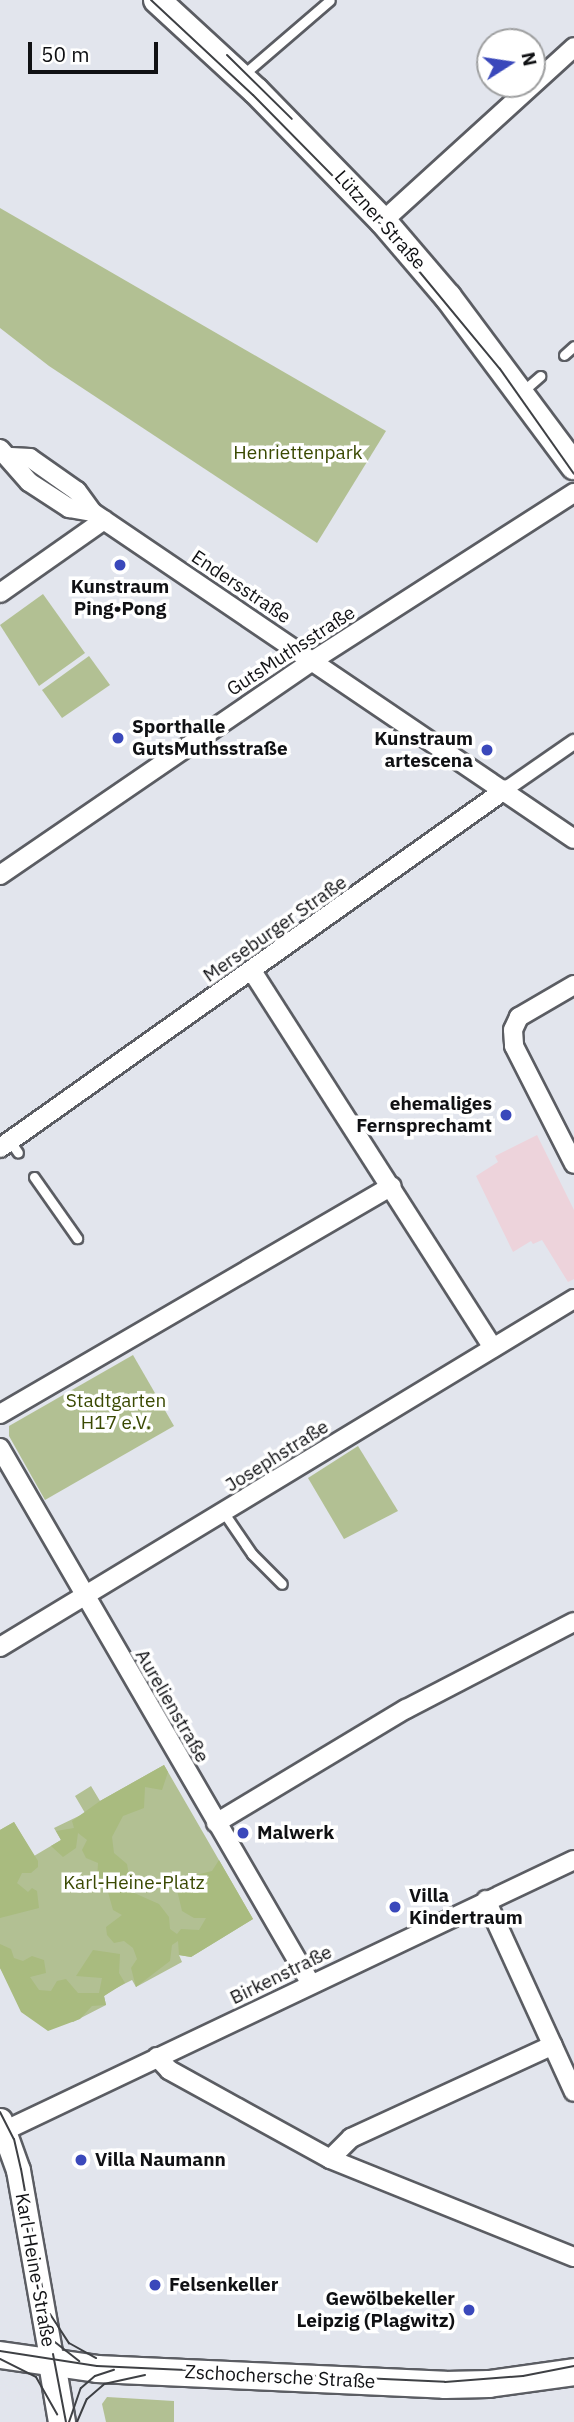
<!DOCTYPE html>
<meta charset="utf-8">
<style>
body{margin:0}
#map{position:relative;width:574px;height:2422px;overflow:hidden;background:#e2e5ed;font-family:"IBM Plex Sans",sans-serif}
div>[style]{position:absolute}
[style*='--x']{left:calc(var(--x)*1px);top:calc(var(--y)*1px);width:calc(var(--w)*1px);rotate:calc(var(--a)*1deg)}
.industrial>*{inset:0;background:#edd3db}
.green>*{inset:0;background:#b2c093}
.forest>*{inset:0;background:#a9bb7f}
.roads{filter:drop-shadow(2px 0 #5b5d63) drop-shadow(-2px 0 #5b5d63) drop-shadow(0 2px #5b5d63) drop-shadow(0 -2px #5b5d63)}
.service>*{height:9px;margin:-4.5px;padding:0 4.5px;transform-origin:4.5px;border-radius:4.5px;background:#fff}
.pedestrian>*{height:14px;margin:-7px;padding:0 7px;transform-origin:7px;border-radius:7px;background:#fff}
.minor>*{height:18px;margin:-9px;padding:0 9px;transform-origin:9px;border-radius:9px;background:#fff}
.tertiary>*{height:23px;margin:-11.5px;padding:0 11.5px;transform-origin:11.5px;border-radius:11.5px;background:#fff}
.secondary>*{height:26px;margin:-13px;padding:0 13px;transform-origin:13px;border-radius:13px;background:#fff}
.tram>*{height:2px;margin:-1px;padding:0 1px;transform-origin:1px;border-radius:1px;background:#3e4044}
.dots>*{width:19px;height:19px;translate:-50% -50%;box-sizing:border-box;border:4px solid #fff;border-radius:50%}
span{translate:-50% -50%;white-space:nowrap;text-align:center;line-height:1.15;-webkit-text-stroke:7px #fff;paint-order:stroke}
.street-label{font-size:19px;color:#101114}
.park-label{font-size:19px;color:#3a4902}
.poi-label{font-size:19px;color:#101114;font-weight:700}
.left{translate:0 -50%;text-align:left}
.right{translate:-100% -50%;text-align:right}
.north{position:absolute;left:476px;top:28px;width:70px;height:70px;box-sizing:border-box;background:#fff;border:2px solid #9fa0a1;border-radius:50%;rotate:78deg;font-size:19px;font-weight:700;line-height:28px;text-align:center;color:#101114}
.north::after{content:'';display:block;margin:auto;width:24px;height:32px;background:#3a48bb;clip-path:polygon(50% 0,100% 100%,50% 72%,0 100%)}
.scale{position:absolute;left:28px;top:42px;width:130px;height:32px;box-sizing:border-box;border:4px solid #101114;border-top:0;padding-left:9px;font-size:21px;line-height:24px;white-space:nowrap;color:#101114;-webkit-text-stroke:5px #fff;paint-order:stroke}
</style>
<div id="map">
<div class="industrial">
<div style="clip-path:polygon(537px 1135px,574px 1210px,574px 1279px,568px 1282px,542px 1240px,533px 1244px,531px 1241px,513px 1252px,476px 1176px,498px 1162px,495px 1156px)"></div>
</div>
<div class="green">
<div style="clip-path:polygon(0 208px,386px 431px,317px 543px,49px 366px,0 328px)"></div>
<div style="clip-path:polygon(43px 594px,85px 653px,39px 686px,0 625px)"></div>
<div style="clip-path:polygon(89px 656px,110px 685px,62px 718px,42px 690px)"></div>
<div style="clip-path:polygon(133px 1355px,174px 1426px,45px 1500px,9px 1436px,9px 1426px)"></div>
<div style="clip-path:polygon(358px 1446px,398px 1511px,344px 1539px,308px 1478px)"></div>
<div style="clip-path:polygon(164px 1765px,253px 1919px,191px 1957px,179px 1955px,182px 1962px,136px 1987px,132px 1980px,114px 1989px,104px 1996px,106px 2005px,73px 2022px,28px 2009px,0 1968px,0 1830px,14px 1822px,34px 1856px,61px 1840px,54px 1828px,85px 1813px,75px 1796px,91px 1786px,100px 1801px)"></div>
<div style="clip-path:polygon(107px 2397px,174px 2401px,174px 2422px,106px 2422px,102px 2404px)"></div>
</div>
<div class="forest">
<div style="clip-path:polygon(164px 1765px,168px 1772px,162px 1790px,145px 1787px,144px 1808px,123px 1816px,112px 1837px,114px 1853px,127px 1864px,132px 1892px,159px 1904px,169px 1917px,170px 1929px,177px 1934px,181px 1929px,199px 1930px,206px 1918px,194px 1918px,182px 1911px,177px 1890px,184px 1878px,212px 1871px,219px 1860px,253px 1919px,191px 1957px,179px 1955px,178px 1941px,172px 1945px,170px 1961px,136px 1987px,131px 1968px,137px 1959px,133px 1948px,124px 1941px,114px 1943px,107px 1935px,106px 1927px,122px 1915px,113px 1910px,106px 1885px,97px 1880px,98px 1863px,86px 1858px,82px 1850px,87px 1840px,78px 1833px,76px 1848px,63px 1857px,51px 1846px,61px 1840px,56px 1831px,74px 1828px,72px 1821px,100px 1801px)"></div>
<div style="clip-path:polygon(14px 1822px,38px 1861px,38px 1867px,31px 1873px,22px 1873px,17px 1883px,28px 1892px,32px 1888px,37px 1891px,39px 1908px,0 1918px,0 1830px)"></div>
<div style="clip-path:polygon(0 1944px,11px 1949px,14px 1958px,23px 1961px,32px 1956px,44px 1960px,46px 1973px,30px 1977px,39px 1990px,51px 1991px,57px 1981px,66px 1979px,78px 1993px,99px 1993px,102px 1978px,76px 1976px,93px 1950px,120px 1954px,119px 1973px,125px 1983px,104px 1996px,106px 2005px,92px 2006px,80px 2019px,48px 2031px,21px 2012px,0 1968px)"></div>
</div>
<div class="roads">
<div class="service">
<div style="--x:244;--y:74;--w:113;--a:-40.7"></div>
<div style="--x:564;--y:355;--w:13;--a:-42"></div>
<div style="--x:523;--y:391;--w:23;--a:-41"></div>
<div style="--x:10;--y:1141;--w:14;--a:56"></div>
<div style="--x:34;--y:1177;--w:75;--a:54.8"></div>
<div style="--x:224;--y:1513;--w:50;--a:55.7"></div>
<div style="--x:252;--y:1554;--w:42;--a:45"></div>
</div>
<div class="pedestrian">
<div style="--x:506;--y:789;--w:83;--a:-34.7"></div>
</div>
<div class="minor">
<div style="--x:383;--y:221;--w:258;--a:-42.3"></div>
<div style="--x:0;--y:449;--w:44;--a:48.7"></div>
<div style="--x:29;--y:482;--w:48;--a:33"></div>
<div style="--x:69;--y:508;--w:23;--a:10"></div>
<div style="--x:11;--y:457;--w:19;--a:3"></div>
<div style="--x:30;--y:458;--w:57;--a:35.1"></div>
<div style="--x:77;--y:491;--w:26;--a:54"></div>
<div style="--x:92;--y:512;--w:582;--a:34.15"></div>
<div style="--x:0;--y:593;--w:127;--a:-35.1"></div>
<div style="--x:0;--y:875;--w:378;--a:-34.4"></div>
<div style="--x:312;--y:661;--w:311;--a:-32.7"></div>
<div style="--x:252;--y:971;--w:447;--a:57.4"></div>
<div style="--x:574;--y:985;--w:64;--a:149.8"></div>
<div style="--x:519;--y:1017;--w:14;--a:115"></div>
<div style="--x:513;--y:1030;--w:16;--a:86"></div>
<div style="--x:514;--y:1046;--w:132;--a:63"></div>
<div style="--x:0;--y:1148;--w:620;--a:-35.36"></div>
<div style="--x:0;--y:1414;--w:453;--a:-30.2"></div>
<div style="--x:0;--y:1448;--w:620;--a:59.88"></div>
<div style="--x:0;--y:1647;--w:671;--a:-31.23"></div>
<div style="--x:216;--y:1823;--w:222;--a:-31"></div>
<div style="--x:406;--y:1709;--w:189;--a:-27.4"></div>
<div style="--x:486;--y:1900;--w:211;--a:65.4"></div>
<div style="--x:157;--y:2057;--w:18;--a:47"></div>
<div style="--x:169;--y:2070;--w:184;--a:28.9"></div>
<div style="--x:330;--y:2159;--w:263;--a:21.9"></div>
<div style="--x:6;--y:2130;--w:629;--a:-25.42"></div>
<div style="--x:330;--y:2159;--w:30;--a:-45"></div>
<div style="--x:351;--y:2138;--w:222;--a:-24.7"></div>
</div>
<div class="tertiary">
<div style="--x:0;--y:2120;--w:53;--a:70.2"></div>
<div style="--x:18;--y:2170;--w:196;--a:80"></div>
</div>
<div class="secondary">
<div style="--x:157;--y:0;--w:134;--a:42.6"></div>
<div style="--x:256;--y:91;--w:182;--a:45.7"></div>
<div style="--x:383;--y:221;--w:100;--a:49.5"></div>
<div style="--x:448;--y:297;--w:211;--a:53.3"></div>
<div style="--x:0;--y:2355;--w:98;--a:8.2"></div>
<div style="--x:97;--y:2369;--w:348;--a:2.6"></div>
<div style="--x:445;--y:2385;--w:44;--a:-1.3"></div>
<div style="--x:489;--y:2384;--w:86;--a:-8"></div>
<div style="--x:52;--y:2363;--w:60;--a:80.4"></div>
</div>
</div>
<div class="tram">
<div style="--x:151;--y:0;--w:139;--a:43"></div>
<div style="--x:253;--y:95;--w:181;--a:45.4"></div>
<div style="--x:380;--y:224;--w:188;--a:50.4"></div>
<div style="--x:500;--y:369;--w:128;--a:54.8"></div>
<div style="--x:227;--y:55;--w:91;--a:44.6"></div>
<div style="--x:0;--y:2112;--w:30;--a:63"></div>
<div style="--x:14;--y:2139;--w:31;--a:77"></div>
<div style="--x:21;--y:2169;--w:159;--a:79.9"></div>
<div style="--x:50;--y:2314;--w:35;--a:57"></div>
<div style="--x:69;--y:2343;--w:31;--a:29"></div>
<div style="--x:40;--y:2315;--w:26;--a:65"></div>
<div style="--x:51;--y:2339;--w:36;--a:38"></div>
<div style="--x:0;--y:2351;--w:98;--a:8.8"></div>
<div style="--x:97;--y:2366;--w:348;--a:2.6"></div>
<div style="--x:445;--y:2382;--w:78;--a:-4.4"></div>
<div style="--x:523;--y:2376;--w:52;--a:-11.1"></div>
<div style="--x:53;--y:2354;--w:69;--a:79.2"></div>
<div style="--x:0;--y:2359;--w:40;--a:26.6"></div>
<div style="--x:36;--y:2377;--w:43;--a:60.4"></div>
<div style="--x:69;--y:2422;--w:36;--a:-71"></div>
<div style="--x:81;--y:2388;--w:18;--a:-41"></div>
<div style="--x:95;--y:2376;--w:20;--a:-18"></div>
<div style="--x:77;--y:2422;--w:25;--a:-67"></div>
<div style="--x:87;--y:2399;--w:23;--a:-41"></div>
<div style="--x:104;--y:2384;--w:42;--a:-12.4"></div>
</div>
<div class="dots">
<div style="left:120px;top:565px;background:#3a48bb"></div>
<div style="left:118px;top:738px;background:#3a48bb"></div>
<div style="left:487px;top:750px;background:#3a48bb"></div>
<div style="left:506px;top:1115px;background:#3a48bb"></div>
<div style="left:243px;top:1833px;background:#3a48bb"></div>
<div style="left:395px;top:1907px;background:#3a48bb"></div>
<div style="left:81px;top:2160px;background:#3a48bb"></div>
<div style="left:155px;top:2285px;background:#3a48bb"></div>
<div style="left:469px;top:2310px;background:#3a48bb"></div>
</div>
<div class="street-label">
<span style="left:380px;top:220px;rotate:48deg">Lützner Straße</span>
<span style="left:241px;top:587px;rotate:34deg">Endersstraße</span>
<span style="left:291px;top:651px;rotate:-33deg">GutsMuthsstraße</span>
<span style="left:275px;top:929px;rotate:-35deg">Merseburger Straße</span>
<span style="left:277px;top:1456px;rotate:-32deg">Josephstraße</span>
<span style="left:172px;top:1706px;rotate:60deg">Aurelienstraße</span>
<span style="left:281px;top:1975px;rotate:-26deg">Birkenstraße</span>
<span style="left:35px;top:2270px;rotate:80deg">Karl-Heine-Straße</span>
<span style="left:280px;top:2377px;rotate:3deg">Zschochersche Straße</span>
</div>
<div class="park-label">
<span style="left:298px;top:453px">Henriettenpark</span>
<span style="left:116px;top:1412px">Stadtgarten<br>H17 e.V.</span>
<span style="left:134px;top:1883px">Karl-Heine-Platz</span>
</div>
<div class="poi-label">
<span style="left:120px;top:598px">Kunstraum<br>Ping•Pong</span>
<span class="left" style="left:132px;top:738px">Sporthalle<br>GutsMuthsstraße</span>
<span class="right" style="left:473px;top:750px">Kunstraum<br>artescena</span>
<span class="right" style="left:492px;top:1115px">ehemaliges<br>Fernsprechamt</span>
<span class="left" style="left:257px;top:1833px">Malwerk</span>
<span class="left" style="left:409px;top:1907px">Villa<br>Kindertraum</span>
<span class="left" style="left:95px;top:2160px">Villa Naumann</span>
<span class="left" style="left:169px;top:2285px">Felsenkeller</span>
<span class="right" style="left:455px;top:2310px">Gewölbekeller<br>Leipzig (Plagwitz)</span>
</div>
<div class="north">N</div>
<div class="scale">50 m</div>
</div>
